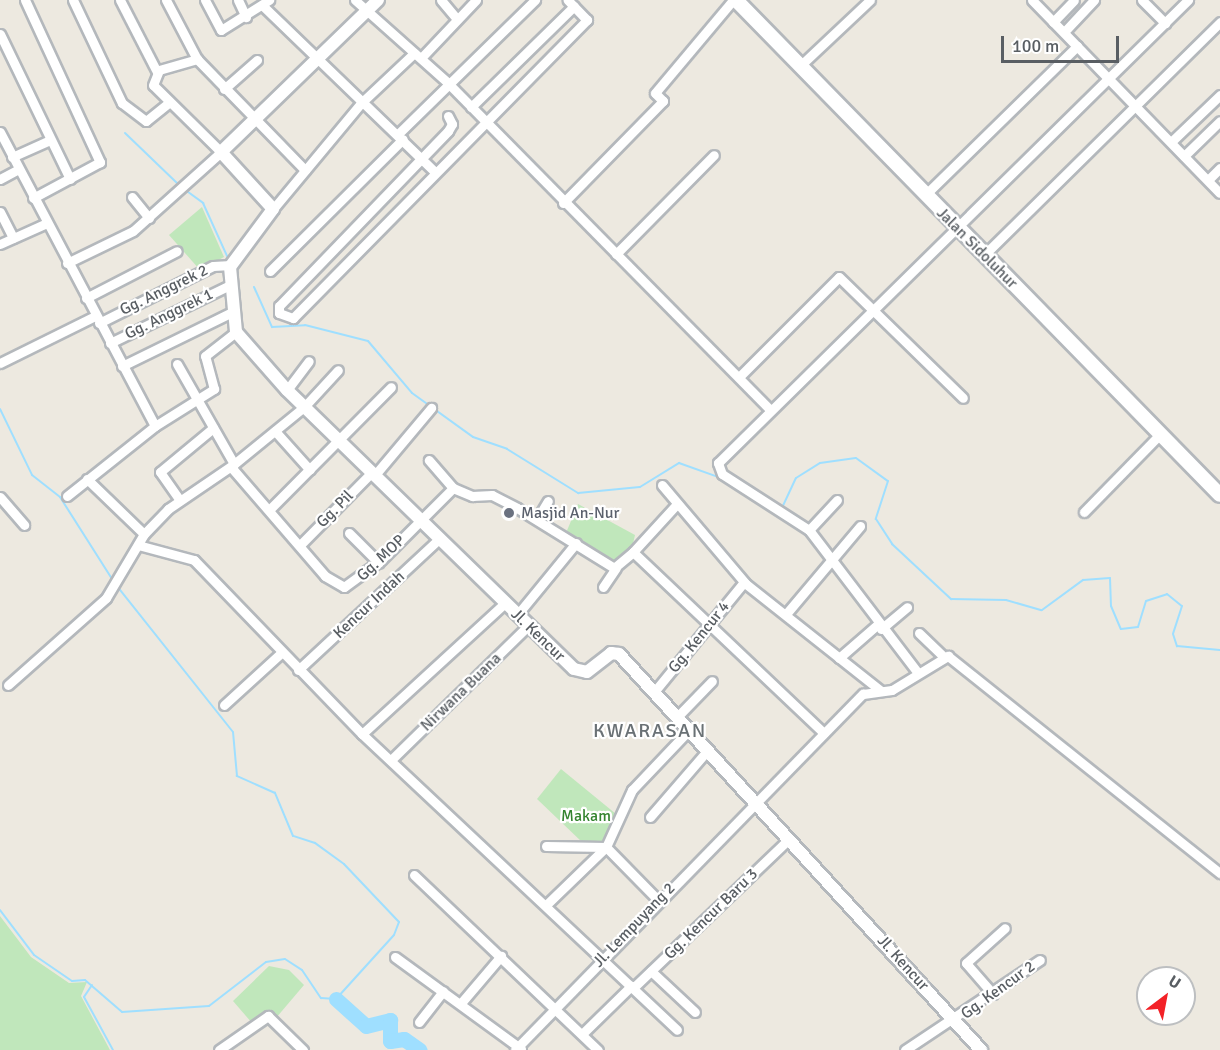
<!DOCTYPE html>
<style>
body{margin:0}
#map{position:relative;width:1220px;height:1050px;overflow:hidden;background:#ede9e0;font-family:Signika,sans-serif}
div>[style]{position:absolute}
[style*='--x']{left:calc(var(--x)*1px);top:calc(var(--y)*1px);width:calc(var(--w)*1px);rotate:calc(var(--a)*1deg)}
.green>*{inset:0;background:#c0e7bb}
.stream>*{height:2px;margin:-1px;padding:0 1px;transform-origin:1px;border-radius:1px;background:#9fdfff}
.river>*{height:15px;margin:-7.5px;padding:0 7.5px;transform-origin:7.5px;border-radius:7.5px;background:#9fdfff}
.roads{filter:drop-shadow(2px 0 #b4b8bc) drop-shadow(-2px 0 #b4b8bc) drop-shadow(0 2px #b4b8bc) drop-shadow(0 -2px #b4b8bc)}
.minor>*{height:9px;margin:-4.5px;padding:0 4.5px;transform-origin:4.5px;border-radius:4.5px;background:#fff}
.tertiary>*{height:12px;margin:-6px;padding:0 6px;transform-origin:6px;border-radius:6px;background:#fff}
.secondary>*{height:14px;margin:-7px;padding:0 7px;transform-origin:7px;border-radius:7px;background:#fff}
.dots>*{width:16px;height:16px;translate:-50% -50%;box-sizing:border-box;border:3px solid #fff;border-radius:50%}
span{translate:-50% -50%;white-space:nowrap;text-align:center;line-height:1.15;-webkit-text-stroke:4.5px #fff;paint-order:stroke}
.street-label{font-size:16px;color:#595e63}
.worship-label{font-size:16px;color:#5b616d}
.left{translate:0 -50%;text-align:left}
.park-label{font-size:16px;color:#34842f}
.quarter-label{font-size:20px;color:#6a7175;letter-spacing:1.5px}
.north{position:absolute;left:1136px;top:966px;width:60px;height:60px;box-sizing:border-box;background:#fff;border:2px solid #bdbfc1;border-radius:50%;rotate:32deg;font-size:16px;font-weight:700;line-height:24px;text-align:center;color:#595e63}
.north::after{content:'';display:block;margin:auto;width:21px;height:27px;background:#f32127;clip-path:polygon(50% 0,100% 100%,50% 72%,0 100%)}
.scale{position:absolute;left:1001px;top:36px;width:118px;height:27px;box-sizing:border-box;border:3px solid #595e63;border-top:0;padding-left:8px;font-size:18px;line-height:21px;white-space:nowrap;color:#595e63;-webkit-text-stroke:4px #fff;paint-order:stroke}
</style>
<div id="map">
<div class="green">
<div style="clip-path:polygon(202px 207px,224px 257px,200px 270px,169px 235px)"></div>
<div style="clip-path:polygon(578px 504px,635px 535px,632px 548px,614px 566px,566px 533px)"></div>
<div style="clip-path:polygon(561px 769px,616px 814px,605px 844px,583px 843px,537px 799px)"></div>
<div style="clip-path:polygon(0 916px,31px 957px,69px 983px,87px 982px,81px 996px,110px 1050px,0 1050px)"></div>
<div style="clip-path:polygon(269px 966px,289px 970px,304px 985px,276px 1018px,252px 1023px,233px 1001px)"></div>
</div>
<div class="stream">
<div style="--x:125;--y:133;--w:75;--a:43.9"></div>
<div style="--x:184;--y:189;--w:24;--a:36"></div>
<div style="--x:203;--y:203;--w:60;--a:65.6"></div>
<div style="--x:254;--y:287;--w:44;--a:65.8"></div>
<div style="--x:272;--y:327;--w:33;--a:-3"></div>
<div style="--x:305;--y:325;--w:65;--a:14.3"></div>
<div style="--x:368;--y:341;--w:68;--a:49.8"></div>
<div style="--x:412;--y:393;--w:75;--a:35.8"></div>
<div style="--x:473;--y:437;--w:36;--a:19"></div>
<div style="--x:507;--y:449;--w:84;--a:31.8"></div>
<div style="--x:578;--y:493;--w:62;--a:-5.5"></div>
<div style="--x:640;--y:487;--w:46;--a:-31.6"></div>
<div style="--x:679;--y:463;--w:45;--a:19.7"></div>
<div style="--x:0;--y:409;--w:73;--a:64.1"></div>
<div style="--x:32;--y:475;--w:36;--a:38"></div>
<div style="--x:60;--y:497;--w:101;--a:57.6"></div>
<div style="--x:781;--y:510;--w:35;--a:-65"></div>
<div style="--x:796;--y:478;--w:28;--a:-32"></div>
<div style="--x:820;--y:463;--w:36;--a:-8"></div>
<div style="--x:856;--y:458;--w:39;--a:36"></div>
<div style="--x:888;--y:481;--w:40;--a:108"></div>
<div style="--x:876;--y:519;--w:30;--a:57"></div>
<div style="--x:892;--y:544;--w:81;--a:43"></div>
<div style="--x:951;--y:599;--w:55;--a:1"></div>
<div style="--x:1006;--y:600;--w:37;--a:16"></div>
<div style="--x:1042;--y:610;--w:51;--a:-36.2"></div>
<div style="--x:1083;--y:580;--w:27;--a:-4"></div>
<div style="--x:1110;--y:578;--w:28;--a:88"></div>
<div style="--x:1111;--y:606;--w:25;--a:67"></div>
<div style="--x:1121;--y:629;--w:17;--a:-7"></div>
<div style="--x:1138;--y:627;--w:27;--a:-73"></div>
<div style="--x:1146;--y:601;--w:22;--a:-18"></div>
<div style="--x:1167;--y:594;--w:19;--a:39"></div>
<div style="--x:1182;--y:606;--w:29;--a:108"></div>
<div style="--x:1173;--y:634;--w:13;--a:72"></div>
<div style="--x:1177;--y:646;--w:43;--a:5.3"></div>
<div style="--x:0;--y:910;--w:56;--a:52.9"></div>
<div style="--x:34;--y:955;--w:46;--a:34.4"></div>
<div style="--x:72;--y:981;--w:13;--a:-4"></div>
<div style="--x:85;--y:980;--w:49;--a:40.9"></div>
<div style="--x:122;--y:1012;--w:87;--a:-3.9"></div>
<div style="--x:209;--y:1006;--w:72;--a:-37.7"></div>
<div style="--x:266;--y:962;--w:19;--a:-9"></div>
<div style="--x:285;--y:959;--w:20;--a:33"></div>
<div style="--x:302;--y:970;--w:34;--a:56"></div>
<div style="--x:321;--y:998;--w:15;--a:4"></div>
<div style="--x:336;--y:999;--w:86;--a:-47.8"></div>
<div style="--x:394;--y:935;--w:14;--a:-69"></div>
<div style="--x:399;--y:922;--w:80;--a:-133.5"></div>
<div style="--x:344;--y:864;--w:36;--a:-144"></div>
<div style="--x:315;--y:843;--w:23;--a:-162"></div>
<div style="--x:293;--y:836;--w:47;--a:-112.7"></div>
<div style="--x:275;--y:793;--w:42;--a:-155.9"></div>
<div style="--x:237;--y:776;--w:44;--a:-95.2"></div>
<div style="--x:233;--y:732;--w:186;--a:-128.5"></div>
<div style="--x:92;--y:985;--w:14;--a:124"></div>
<div style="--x:84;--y:997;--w:60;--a:61.3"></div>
</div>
<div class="river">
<div style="--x:336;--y:999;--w:40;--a:42"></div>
<div style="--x:366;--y:1026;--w:25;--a:-14"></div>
<div style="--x:390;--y:1020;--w:21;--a:90"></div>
<div style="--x:390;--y:1041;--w:14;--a:-8"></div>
<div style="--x:404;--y:1039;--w:19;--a:35"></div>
</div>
<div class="roads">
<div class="minor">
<div style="--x:25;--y:0;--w:179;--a:65.2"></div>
<div style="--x:100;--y:162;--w:76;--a:151.8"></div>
<div style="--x:73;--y:0;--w:114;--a:64.6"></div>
<div style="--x:122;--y:103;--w:30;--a:37"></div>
<div style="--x:146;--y:121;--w:28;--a:-39"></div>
<div style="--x:120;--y:0;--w:81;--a:62.8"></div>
<div style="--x:166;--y:0;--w:67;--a:62.3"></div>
<div style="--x:197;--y:59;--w:155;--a:45.8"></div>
<div style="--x:205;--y:0;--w:34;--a:62"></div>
<div style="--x:221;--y:30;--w:57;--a:-32"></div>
<div style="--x:238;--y:0;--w:19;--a:65"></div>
<div style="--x:355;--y:0;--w:125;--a:41.7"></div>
<div style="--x:448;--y:83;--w:458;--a:45.4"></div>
<div style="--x:441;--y:0;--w:25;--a:50"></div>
<div style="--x:1032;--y:0;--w:269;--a:45.8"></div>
<div style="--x:1142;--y:0;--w:33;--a:45"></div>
<div style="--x:262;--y:5;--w:239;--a:44"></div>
<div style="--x:1053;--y:22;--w:30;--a:-46"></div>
<div style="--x:1064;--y:32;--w:44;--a:-46.8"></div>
<div style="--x:0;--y:34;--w:161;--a:64.2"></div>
<div style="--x:421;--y:58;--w:80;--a:-46.5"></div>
<div style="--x:800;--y:66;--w:96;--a:-43.3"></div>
<div style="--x:224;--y:89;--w:44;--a:-41.3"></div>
<div style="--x:471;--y:107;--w:144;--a:-44.4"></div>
<div style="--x:448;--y:116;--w:9;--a:63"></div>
<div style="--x:452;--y:124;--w:8;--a:120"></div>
<div style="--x:448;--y:131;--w:243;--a:134"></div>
<div style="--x:279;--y:306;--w:7;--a:90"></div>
<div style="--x:279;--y:313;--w:15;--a:20"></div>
<div style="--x:293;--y:318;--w:419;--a:-45.4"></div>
<div style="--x:587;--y:20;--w:28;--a:-134"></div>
<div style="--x:0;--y:132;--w:332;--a:62.2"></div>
<div style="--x:398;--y:134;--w:192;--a:-44.4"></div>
<div style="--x:1171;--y:142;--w:68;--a:-43.8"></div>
<div style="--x:1184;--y:156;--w:50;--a:-44.2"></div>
<div style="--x:12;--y:157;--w:42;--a:-24.1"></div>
<div style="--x:0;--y:179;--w:21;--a:-28"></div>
<div style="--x:1208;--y:180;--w:17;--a:-45"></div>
<div style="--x:925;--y:195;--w:213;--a:-44.4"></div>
<div style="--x:132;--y:197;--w:27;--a:51"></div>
<div style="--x:563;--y:203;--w:143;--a:-45.6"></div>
<div style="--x:663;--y:101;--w:11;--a:-135"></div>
<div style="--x:655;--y:93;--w:121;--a:-50"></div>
<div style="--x:273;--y:209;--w:138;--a:-50.3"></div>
<div style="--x:361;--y:103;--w:73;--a:-43.3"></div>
<div style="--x:0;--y:212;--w:29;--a:63"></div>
<div style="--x:0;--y:244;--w:51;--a:-24.1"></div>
<div style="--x:616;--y:254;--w:139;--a:-45.3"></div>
<div style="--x:984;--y:255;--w:332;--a:-44.6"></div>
<div style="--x:67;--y:263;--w:73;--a:-25.9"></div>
<div style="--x:133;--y:231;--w:118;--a:-41.9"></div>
<div style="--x:221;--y:152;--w:95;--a:-135.4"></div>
<div style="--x:153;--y:85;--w:16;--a:-68"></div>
<div style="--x:159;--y:70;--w:40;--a:-16"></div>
<div style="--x:270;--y:271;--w:187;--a:-44.8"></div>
<div style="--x:86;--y:298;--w:102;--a:-27.3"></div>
<div style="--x:99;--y:323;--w:127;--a:-26.6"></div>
<div style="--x:213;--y:266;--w:18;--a:-3"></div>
<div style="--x:110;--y:343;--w:131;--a:-25.8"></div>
<div style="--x:0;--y:363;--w:106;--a:-26.3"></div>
<div style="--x:177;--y:364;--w:115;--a:60.3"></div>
<div style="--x:122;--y:366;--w:123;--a:-26.1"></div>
<div style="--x:739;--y:377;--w:141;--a:-45"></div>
<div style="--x:839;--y:277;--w:173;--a:44.3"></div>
<div style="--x:287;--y:390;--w:36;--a:-53"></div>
<div style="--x:275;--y:431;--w:52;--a:48.1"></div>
<div style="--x:231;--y:467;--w:144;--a:49.2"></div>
<div style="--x:325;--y:576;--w:22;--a:30"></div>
<div style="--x:344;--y:587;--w:46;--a:-36.1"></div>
<div style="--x:381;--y:560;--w:102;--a:-45"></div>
<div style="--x:453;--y:488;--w:37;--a:-131"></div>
<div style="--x:374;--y:476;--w:89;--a:-50"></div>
<div style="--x:87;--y:479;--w:79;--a:44"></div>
<div style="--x:662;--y:485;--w:130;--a:49.7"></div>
<div style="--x:746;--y:584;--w:172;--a:38.4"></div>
<div style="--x:453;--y:488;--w:21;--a:23"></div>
<div style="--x:472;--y:496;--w:20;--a:-3"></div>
<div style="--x:492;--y:495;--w:28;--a:27"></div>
<div style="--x:517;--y:508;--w:114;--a:31.7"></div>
<div style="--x:614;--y:568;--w:25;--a:-40"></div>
<div style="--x:633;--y:552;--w:263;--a:43.5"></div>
<div style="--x:67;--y:496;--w:112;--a:-38.5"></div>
<div style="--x:155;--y:426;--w:70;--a:-32.1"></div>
<div style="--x:214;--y:389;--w:34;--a:-105"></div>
<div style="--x:205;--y:356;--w:39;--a:-38"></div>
<div style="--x:0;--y:497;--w:37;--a:49"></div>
<div style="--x:179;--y:499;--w:33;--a:-125"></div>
<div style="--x:160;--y:472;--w:69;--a:-39.7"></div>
<div style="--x:269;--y:510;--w:173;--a:-45.2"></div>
<div style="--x:1084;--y:512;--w:109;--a:-45.7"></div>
<div style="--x:537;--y:519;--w:21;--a:-59"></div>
<div style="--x:809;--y:530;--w:41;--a:-47"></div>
<div style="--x:349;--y:533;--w:42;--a:45"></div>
<div style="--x:138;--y:545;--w:58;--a:15"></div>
<div style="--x:194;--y:560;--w:242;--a:46"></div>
<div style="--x:362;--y:734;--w:432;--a:43.2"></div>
<div style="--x:300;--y:545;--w:101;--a:-45.4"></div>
<div style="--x:633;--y:552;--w:65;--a:-47.5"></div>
<div style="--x:603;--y:587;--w:23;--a:-56"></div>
<div style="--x:786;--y:614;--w:115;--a:-49.9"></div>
<div style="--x:517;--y:615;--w:93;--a:-50.7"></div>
<div style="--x:881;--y:629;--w:34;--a:-40"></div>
<div style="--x:919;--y:633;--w:35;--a:44"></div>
<div style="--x:839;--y:658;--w:50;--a:-41"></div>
<div style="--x:298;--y:670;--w:192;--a:-42.9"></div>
<div style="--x:918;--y:673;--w:180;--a:-127.3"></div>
<div style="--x:809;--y:530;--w:103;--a:-147.2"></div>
<div style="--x:722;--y:474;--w:12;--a:-110"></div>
<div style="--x:718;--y:463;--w:660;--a:-44.57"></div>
<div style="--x:8;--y:685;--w:131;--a:-41.6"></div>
<div style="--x:106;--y:598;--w:74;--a:-59.3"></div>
<div style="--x:144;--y:534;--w:35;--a:-46"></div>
<div style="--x:168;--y:509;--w:80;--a:-34.3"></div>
<div style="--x:234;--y:464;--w:90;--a:-39.2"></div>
<div style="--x:304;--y:407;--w:50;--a:-47.4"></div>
<div style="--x:654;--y:692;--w:142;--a:-50.7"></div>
<div style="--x:224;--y:705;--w:77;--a:-42.4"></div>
<div style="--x:677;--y:717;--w:50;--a:-45.8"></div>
<div style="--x:362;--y:734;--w:194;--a:-42.5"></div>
<div style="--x:393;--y:758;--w:189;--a:-44.4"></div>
<div style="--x:650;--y:817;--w:87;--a:-49.2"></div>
<div style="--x:546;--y:846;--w:60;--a:1"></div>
<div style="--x:606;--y:847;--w:74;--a:45.5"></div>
<div style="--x:414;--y:875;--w:254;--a:43.6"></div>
<div style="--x:546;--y:905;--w:83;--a:-44"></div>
<div style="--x:606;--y:847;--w:63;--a:-65.5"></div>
<div style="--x:632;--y:790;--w:83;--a:-46.5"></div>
<div style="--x:395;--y:957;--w:156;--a:36.1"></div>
<div style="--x:651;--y:971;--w:60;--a:43"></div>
<div style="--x:633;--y:988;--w:216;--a:-43.7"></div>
<div style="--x:993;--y:994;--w:41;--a:-131.1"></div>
<div style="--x:966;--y:963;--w:52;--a:-41.9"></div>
<div style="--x:461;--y:1003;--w:62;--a:-49.6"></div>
<div style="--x:419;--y:1022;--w:39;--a:-52"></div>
<div style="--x:582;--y:1034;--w:69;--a:-44.4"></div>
<div style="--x:219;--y:1050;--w:60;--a:-34.8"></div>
<div style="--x:268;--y:1016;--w:49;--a:44.2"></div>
<div style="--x:515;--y:1050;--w:498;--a:-45.7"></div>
<div style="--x:863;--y:694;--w:29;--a:-8"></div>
<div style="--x:892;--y:690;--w:66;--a:-31.3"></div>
<div style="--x:948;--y:656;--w:348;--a:38.6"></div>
<div style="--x:905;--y:1050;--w:162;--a:-33.7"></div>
</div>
<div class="tertiary">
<div style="--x:378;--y:0;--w:219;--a:135.9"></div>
<div style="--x:221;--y:152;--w:77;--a:47.6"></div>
<div style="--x:273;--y:209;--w:72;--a:126.6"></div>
<div style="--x:230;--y:267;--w:65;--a:84.7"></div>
<div style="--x:236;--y:332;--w:77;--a:48.7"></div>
<div style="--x:287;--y:390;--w:400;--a:44.2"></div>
<div style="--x:574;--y:669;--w:13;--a:13"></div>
<div style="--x:587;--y:672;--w:31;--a:-38"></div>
<div style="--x:611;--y:653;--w:8;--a:7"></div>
<div style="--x:619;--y:654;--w:537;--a:47.57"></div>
</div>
<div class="secondary">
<div style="--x:736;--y:0;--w:692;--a:45.64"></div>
</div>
</div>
<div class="dots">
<div style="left:509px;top:513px;background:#6b7280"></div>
</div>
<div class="street-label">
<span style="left:977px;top:248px;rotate:45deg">Jalan Sidoluhur</span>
<span style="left:164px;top:290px;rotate:-26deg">Gg. Anggrek 2</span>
<span style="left:169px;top:314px;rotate:-26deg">Gg. Anggrek 1</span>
<span style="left:335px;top:509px;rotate:-45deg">Gg. Pil</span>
<span style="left:381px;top:558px;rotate:-43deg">Gg. MOP</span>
<span style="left:369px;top:605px;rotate:-43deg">Kencur Indah</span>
<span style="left:538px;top:635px;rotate:44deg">Jl. Kencur</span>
<span style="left:699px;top:637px;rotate:-51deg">Gg. Kencur 4</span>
<span style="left:461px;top:692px;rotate:-44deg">Nirwana Buana</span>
<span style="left:711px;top:914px;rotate:-44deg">Gg. Kencur Baru 3</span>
<span style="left:634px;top:925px;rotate:-46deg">Jl. Lempuyang 2</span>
<span style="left:903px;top:963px;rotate:48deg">Jl. Kencur</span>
<span style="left:998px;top:990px;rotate:-36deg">Gg. Kencur 2</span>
</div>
<div class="worship-label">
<span class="left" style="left:521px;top:513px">Masjid An-Nur</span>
</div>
<div class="park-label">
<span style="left:586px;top:816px">Makam</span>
</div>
<div class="quarter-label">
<span style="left:650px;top:730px">KWARASAN</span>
</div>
<div class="north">U</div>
<div class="scale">100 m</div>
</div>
